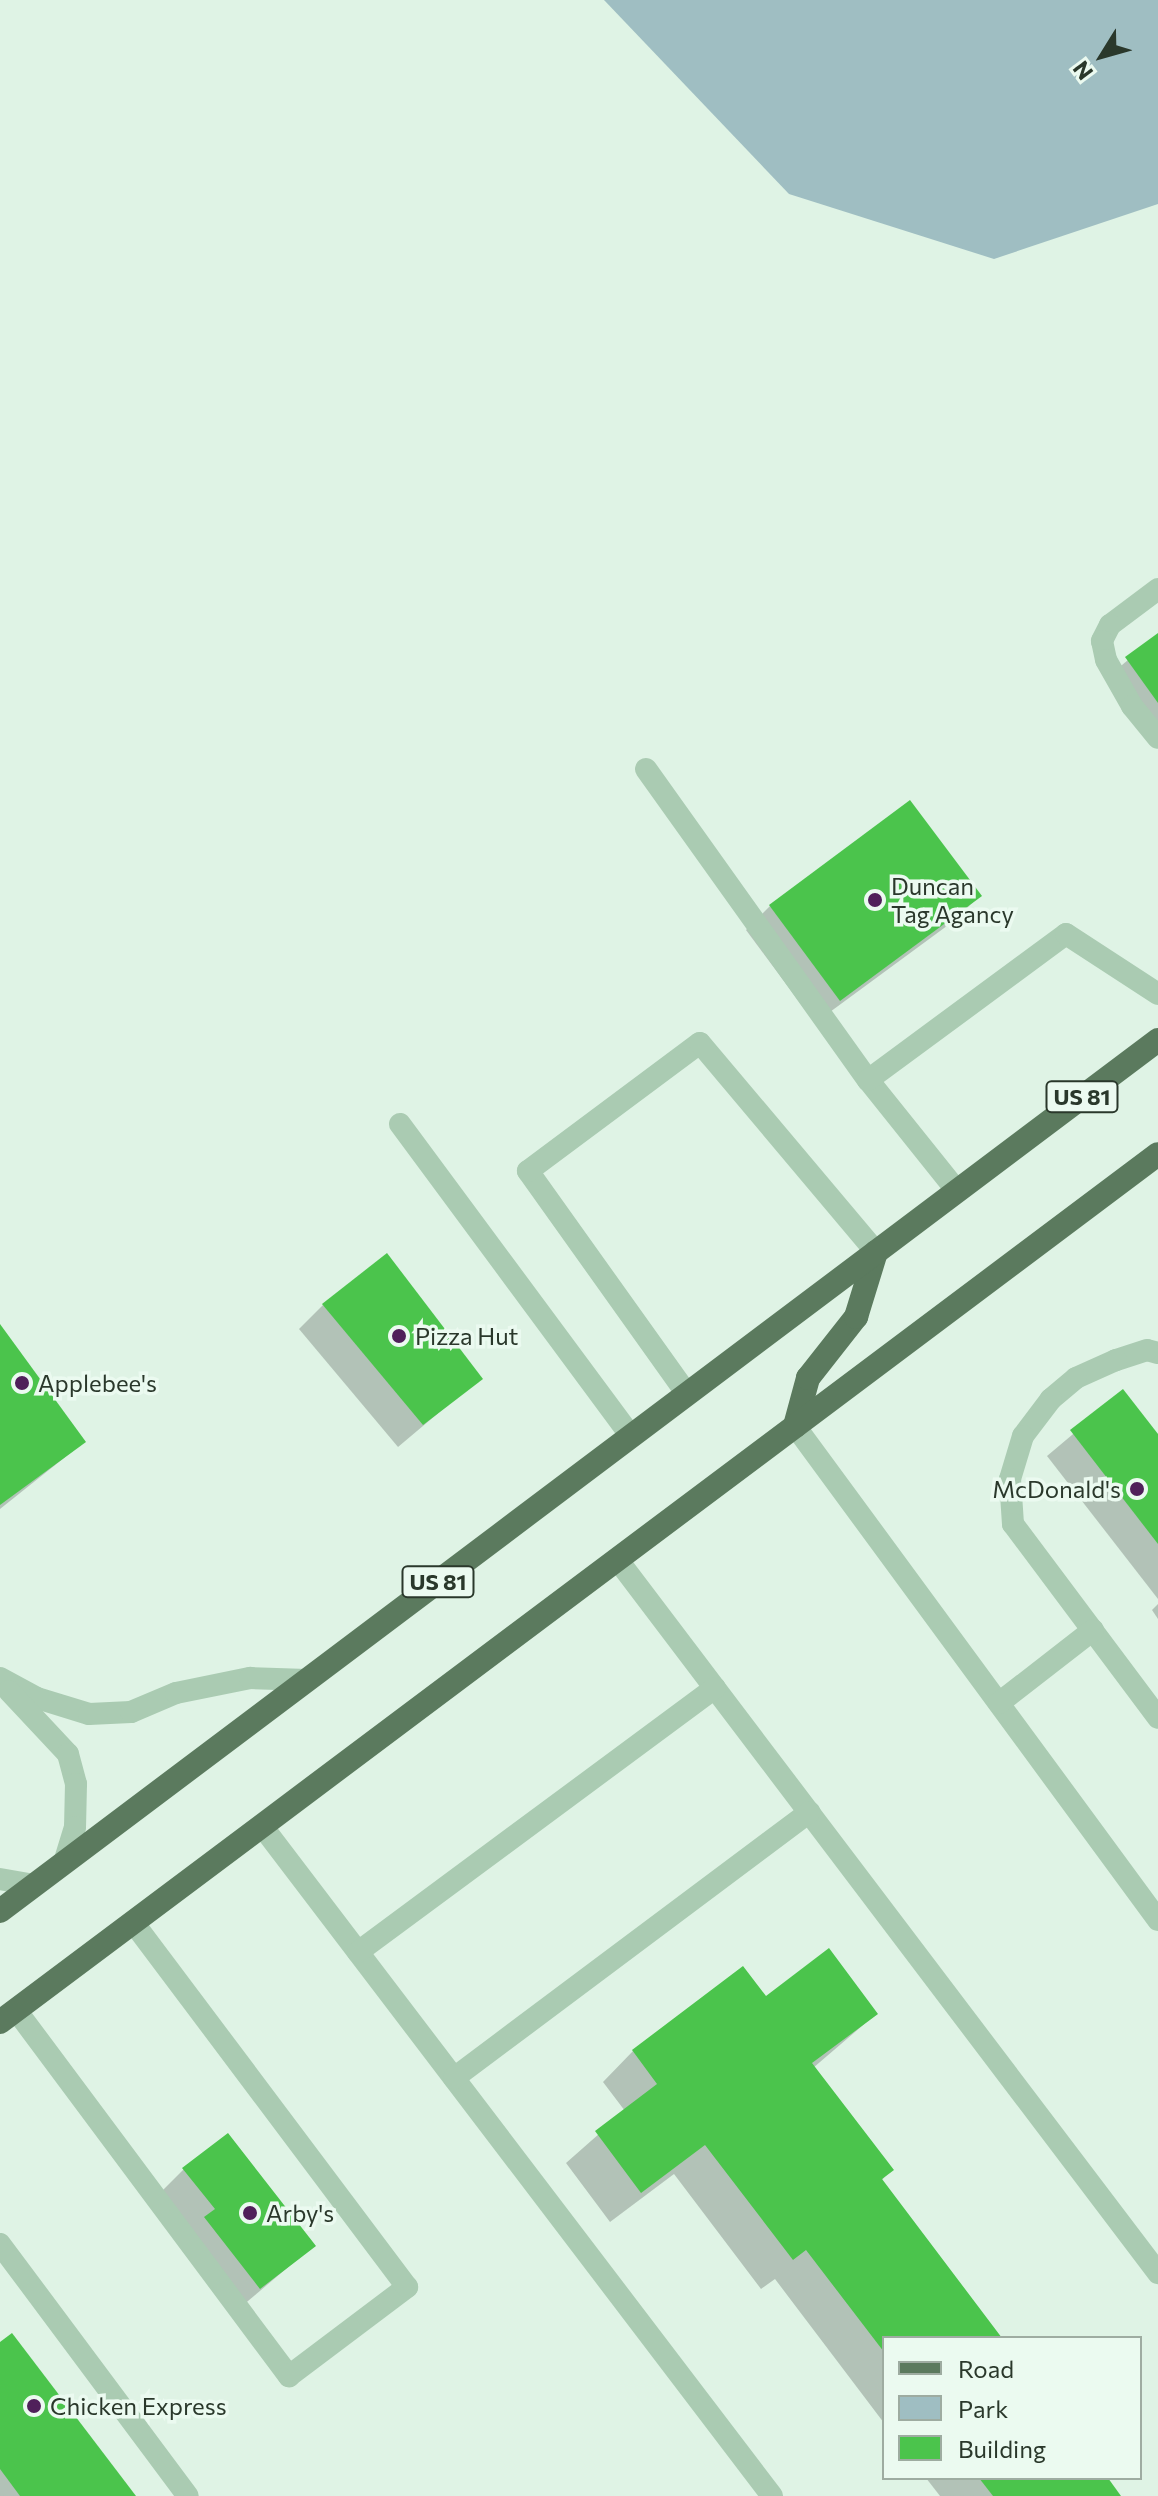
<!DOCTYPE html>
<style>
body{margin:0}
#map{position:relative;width:1158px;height:2496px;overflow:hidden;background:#dff3e5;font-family:Commissioner,sans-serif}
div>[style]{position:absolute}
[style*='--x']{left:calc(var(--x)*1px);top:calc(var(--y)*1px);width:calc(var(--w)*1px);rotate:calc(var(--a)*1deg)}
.green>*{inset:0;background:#9fbec2}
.shadow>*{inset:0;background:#0003}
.building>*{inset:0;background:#4bc44c}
.lane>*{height:22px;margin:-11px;padding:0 11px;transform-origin:11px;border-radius:11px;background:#aacbb2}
.primary>*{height:24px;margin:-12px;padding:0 12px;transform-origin:12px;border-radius:12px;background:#5b7a5e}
.dots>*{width:22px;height:22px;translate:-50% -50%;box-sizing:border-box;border:4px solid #ebfaf0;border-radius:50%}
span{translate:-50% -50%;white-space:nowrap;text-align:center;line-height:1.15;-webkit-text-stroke:7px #ebfaf0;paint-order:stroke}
.shield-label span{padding:2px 6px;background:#ebfaf0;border:2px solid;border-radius:6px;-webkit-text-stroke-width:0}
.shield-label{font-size:22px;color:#2a382b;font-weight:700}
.poi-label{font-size:24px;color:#2a382b}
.left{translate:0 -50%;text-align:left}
.right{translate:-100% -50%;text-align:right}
.legend{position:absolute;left:882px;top:2336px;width:260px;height:144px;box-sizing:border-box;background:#ebfaf0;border:2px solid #9eaca1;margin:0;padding:10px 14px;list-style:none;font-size:24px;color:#2a382b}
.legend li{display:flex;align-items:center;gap:16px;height:40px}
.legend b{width:40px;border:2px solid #9eaca1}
.north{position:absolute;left:1062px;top:16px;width:80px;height:80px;-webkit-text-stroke:6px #ebfaf0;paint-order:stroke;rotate:233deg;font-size:22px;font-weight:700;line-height:32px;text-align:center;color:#2a382b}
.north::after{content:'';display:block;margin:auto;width:28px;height:36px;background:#2a382b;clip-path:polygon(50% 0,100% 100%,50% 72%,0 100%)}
</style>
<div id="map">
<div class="green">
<div style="clip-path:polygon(604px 0,1158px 0,1158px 204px,994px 259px,789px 194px)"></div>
</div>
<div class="shadow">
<div style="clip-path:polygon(1158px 635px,1158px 741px,1110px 675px)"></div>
<div style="clip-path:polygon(979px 896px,955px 920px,815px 1023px,746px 930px,770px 906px)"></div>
<div style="clip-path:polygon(323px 1305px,480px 1378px,398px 1447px,299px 1329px)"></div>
<div style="clip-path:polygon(0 1327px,84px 1442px,0 1509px)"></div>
<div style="clip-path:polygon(1123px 1392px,1158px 1437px,1158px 1599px,1047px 1456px)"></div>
<div style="clip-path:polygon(1158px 1604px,1158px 1619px,1152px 1610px)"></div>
<div style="clip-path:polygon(766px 1999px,876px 2014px,813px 2068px,891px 2170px,881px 2181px,999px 2338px,884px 2338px,884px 2423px,775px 2279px,761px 2289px,674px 2174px,610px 2222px,566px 2163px,625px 2111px,603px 2082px,633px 2051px)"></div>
<div style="clip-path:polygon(184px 2169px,313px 2246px,235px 2312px,160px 2193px)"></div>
<div style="clip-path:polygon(0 2345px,134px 2496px,0 2496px)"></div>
<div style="clip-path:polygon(926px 2478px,1105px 2478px,1119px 2496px,940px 2496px)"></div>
</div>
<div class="building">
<div style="clip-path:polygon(1158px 633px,1158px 703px,1125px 657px)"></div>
<div style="clip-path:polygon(910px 800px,982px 896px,840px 1001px,769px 905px)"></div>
<div style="clip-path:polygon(387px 1253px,483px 1379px,423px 1425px,322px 1304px)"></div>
<div style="clip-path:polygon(0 1324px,86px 1442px,0 1505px)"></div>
<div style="clip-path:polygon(1123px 1389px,1158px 1434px,1158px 1544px,1070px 1430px)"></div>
<div style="clip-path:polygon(829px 1948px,878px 2014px,812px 2063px,894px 2170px,882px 2179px,1002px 2338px,884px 2338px,884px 2352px,806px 2250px,793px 2260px,705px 2145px,641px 2193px,595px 2131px,657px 2084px,632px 2050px,743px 1966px,766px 1996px)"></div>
<div style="clip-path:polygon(228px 2133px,316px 2246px,260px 2289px,204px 2217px,215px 2209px,182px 2168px)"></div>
<div style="clip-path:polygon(12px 2333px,136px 2496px,20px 2496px,0 2469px,0 2342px)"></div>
<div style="clip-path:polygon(979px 2478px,1108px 2478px,1121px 2496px,993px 2496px)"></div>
</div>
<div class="lane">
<div style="--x:1158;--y:589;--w:60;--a:143.1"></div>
<div style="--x:1110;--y:625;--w:18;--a:117"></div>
<div style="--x:1102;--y:641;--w:19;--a:78"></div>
<div style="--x:1106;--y:660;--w:53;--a:60.5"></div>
<div style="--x:1132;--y:706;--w:41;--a:50.9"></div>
<div style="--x:646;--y:769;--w:382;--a:54.5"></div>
<div style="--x:400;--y:1124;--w:388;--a:53.5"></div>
<div style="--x:957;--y:1191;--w:142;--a:-128.7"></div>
<div style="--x:868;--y:1080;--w:246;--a:-36.4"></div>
<div style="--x:1066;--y:934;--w:110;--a:33.1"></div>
<div style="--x:1158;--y:1353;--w:11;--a:-165"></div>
<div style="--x:1147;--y:1350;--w:33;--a:162"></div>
<div style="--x:1116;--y:1360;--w:44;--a:155.8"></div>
<div style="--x:1076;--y:1378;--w:33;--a:140"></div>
<div style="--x:1051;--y:1399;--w:46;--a:127.1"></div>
<div style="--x:1023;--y:1436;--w:45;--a:106.8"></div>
<div style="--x:1010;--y:1479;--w:45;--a:86.2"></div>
<div style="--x:1013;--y:1524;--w:242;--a:53.2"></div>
<div style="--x:687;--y:1394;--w:274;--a:-125.5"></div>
<div style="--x:528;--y:1171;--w:214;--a:-36.7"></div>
<div style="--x:700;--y:1043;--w:273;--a:49.9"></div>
<div style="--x:795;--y:1426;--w:613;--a:53.69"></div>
<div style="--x:617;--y:1559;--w:896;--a:52.85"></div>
<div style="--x:0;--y:1678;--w:42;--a:28.4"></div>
<div style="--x:37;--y:1698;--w:54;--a:17.1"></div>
<div style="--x:89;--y:1714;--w:42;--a:-2.7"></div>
<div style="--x:131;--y:1712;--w:49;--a:-22.9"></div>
<div style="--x:176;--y:1693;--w:76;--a:-11.5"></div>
<div style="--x:250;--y:1678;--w:57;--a:2"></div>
<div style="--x:9;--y:1691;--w:86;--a:46.9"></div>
<div style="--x:68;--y:1754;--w:31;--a:75"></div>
<div style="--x:76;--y:1784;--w:43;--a:91.3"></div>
<div style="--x:75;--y:1827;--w:38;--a:107"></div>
<div style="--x:999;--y:1703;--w:119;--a:-37.8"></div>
<div style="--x:262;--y:1826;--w:842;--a:52.72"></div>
<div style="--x:0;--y:1879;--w:35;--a:10"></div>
<div style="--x:358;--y:1952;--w:444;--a:-36.5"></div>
<div style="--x:16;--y:2010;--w:457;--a:53.3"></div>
<div style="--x:289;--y:2376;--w:148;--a:-37"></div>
<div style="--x:407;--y:2287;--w:456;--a:-126.9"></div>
<div style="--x:454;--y:2078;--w:444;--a:-36.8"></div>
<div style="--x:0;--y:2244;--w:314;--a:53.3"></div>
</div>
<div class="primary">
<div style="--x:795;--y:1426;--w:50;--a:-74.8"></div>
<div style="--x:808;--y:1378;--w:78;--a:-51.8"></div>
<div style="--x:856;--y:1317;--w:68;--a:-72.9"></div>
<div style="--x:0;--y:1911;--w:1449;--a:-36.95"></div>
<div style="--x:0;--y:2022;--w:1447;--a:-36.85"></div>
</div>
<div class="dots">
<div style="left:875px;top:900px;background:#50205a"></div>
<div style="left:399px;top:1336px;background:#50205a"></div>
<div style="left:22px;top:1383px;background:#50205a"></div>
<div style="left:1137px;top:1489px;background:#50205a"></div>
<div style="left:250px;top:2213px;background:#50205a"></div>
<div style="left:34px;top:2406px;background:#50205a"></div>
</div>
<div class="shield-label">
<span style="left:1082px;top:1097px">US 81</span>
<span style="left:438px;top:1582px">US 81</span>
</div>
<div class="poi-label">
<span class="left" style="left:891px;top:900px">Duncan<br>Tag Agancy</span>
<span class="left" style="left:415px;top:1336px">Pizza Hut</span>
<span class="left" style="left:38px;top:1383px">Applebee's</span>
<span class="right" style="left:1121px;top:1489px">McDonald's</span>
<span class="left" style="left:266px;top:2213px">Arby's</span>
<span class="left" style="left:50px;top:2406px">Chicken Express</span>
</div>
<ul class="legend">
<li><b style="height:10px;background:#5b7a5e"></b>Road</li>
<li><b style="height:22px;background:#9fbec2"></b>Park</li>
<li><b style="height:22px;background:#4bc44c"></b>Building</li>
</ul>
<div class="north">N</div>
</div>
